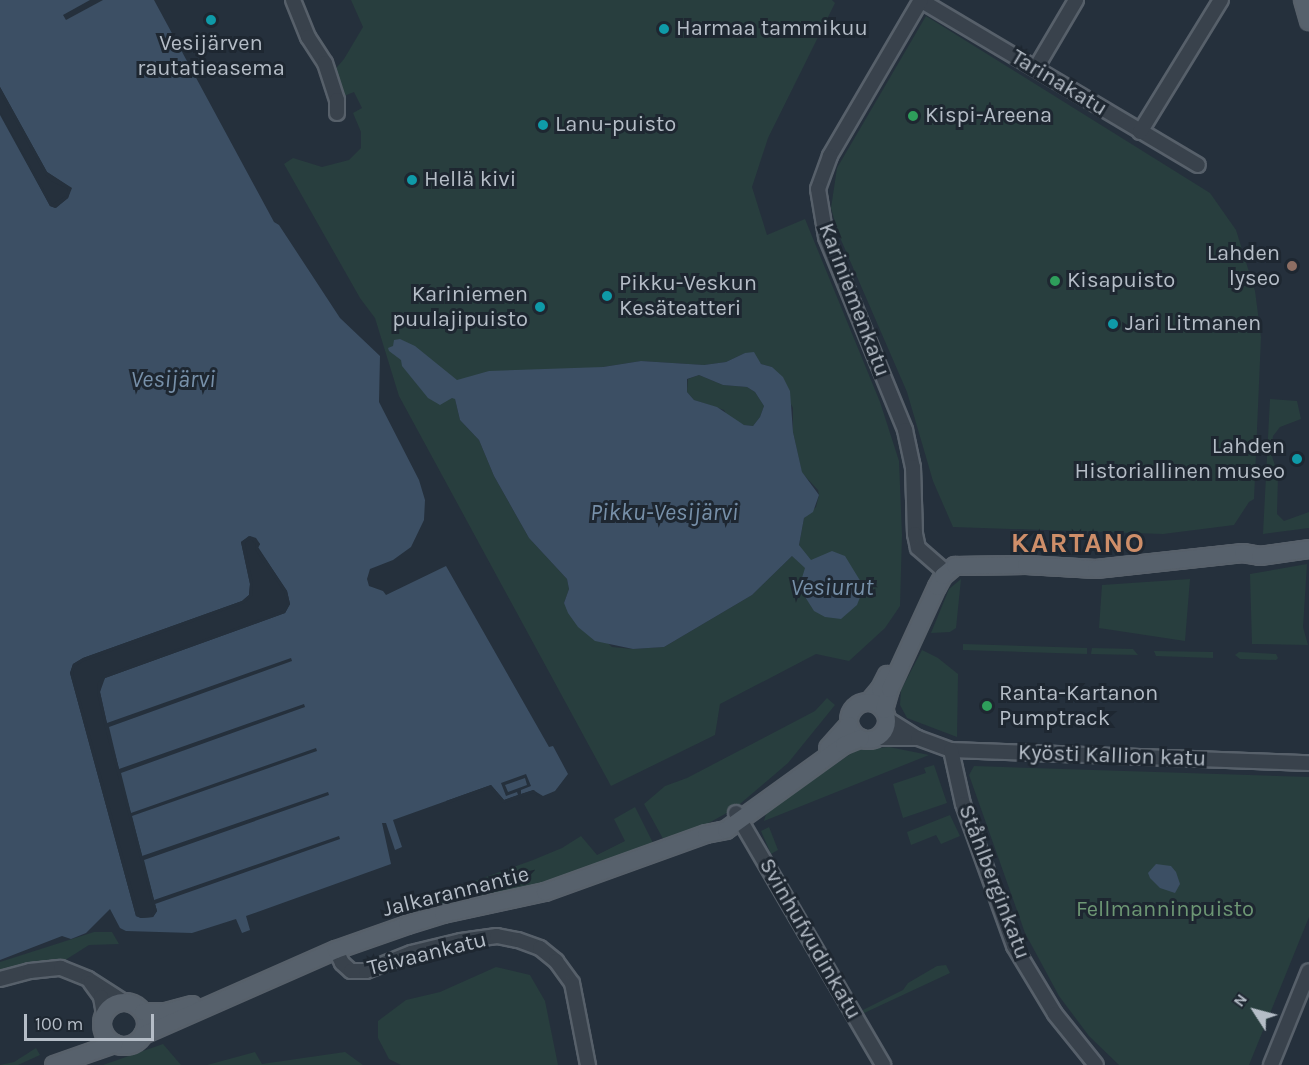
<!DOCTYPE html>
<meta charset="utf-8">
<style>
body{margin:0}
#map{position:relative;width:1309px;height:1065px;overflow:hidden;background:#25303c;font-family:Karla,sans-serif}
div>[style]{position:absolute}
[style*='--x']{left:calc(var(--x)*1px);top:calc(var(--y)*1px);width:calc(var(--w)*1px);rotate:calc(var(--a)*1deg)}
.green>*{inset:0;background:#283e3e}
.water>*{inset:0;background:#3c4f64}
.pier>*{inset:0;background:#25303c}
.roads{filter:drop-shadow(2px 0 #57606a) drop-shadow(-2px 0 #57606a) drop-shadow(0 2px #57606a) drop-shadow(0 -2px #57606a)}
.minor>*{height:14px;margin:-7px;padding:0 7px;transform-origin:7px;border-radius:7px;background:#39424c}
.major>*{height:16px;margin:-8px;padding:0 8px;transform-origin:8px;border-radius:8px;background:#57616c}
.major>.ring{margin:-8px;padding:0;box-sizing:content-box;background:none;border:16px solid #57616c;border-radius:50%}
.dots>*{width:16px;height:16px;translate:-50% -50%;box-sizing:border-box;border:3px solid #1e2731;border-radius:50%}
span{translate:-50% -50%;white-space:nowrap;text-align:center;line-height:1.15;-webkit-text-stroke:6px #1e2731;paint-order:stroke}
.poi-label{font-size:22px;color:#b5bdc7}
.left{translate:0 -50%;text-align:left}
.right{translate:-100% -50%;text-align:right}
.street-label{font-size:22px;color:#b5bdc7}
.park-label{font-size:22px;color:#6d9774}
.water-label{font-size:24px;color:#7790a9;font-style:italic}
.district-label{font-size:28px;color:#ce8e69;font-weight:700;letter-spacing:1.5px}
.north{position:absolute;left:1225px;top:981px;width:60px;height:60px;-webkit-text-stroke:4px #1e2731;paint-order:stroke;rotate:306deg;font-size:16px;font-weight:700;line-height:24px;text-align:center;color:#b5bdc7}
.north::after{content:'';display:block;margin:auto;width:21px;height:27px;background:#b5bdc7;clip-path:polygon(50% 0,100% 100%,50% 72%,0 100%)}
.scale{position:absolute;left:24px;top:1014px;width:130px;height:27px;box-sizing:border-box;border:3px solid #b5bdc7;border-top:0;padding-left:8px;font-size:18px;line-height:21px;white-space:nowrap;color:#b5bdc7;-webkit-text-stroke:4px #1e2731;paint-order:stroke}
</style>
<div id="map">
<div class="green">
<div style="clip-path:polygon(evenodd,351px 0,832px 0,835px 3px,768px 138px,752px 187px,767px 235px,805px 219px,880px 402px,899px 461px,902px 535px,900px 606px,885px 628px,849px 661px,816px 654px,720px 704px,715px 735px,611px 786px,399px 396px,375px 318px,360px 298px,284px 164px,293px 158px,322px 167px,349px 160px,361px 148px,361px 132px,353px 113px,362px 108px,354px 92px,344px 96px,331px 74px,344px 59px,363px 27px,351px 0,745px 353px,761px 364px,772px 367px,793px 408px,793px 432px,802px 473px,818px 490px,819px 495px,816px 507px,804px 518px,799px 545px,802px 550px,792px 556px,752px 595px,664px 647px,633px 649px,612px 647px,564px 603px,569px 589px,567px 579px,529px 538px,494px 476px,479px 440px,460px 420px,455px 399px,603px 367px,641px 361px,704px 365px,726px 362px,745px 353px)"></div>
<div style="clip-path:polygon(926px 16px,1210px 193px,1236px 230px,1255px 291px,1261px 337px,1254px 499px,1249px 502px,1234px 525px,1163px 534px,953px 527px,933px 481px,907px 392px,838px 233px,831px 208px,837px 168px)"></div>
<div style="clip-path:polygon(699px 375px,723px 385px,747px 387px,755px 392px,764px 406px,760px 417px,753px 426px,744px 425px,727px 416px,724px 410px,694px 400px,687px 392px,688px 379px)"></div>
<div style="clip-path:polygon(1270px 399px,1297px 401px,1301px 419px,1280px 427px,1273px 436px,1271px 453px,1278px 475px,1277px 514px,1284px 521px,1309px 512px,1309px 528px,1263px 534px)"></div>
<div style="clip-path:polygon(1307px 564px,1303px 627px,1308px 645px,1252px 644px,1250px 574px)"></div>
<div style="clip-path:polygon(961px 579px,956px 628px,950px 632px,931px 633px,949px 589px)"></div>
<div style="clip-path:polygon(1190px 579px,1185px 641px,1099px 628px,1102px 585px)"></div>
<div style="clip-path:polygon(963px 644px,1087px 648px,1087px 654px,963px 650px)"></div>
<div style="clip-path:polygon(1092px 648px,1133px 649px,1138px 655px,1091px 654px)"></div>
<div style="clip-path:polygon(922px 650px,938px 658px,958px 674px,957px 737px,907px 718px,900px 705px,901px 690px)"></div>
<div style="clip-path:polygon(1154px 651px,1213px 652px,1213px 658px,1156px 656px)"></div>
<div style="clip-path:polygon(1239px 652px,1276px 654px,1278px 658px,1276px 660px,1240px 659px,1235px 655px)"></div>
<div style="clip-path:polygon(827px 698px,835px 705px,788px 763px,734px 809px,667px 846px,644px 804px,665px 786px,687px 778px,815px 711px)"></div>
<div style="clip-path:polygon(889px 747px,929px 755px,764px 821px,766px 814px,777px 805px,856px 750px)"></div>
<div style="clip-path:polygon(934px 765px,947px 803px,903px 818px,893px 784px,926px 773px,924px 768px)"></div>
<div style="clip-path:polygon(974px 766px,1309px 777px,1309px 917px,1249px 1065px,1119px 1065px,1089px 1036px,1059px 996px,1025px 933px,969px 775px)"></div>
<div style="clip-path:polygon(635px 807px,655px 847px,524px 890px,412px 913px,408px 905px,533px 860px,562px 848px,581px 836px,597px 855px,625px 841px,614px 819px)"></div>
<div style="clip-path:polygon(950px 815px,960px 836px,941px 844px,936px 835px,911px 845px,907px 832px)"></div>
<div style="clip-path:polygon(769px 827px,778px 850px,771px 854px,761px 831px)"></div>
<div style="clip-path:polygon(94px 932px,112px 932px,119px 944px,89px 945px,62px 962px,0 973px,0 962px)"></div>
<div style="clip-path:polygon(946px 965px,950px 973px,862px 1014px,863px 1010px,903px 990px,908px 983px,937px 966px)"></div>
<div style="clip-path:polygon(496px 967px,530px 975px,545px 1001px,558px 1065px,401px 1065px,389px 1059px,378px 1038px,378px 1021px,406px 1000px,440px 992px)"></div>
<div style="clip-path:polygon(163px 1044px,181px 1065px,103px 1065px)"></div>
<div style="clip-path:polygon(36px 1048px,40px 1055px,18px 1065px,0 1065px,14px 1062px)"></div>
<div style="clip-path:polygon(255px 1052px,262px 1064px,345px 1052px,363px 1065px,207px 1065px)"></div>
</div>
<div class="water">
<div style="clip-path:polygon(evenodd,0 0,154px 0,274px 222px,279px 225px,340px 318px,380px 356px,379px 402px,419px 480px,425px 500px,424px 520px,411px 547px,393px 560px,370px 569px,367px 579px,369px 586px,383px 591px,386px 595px,446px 566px,549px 747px,553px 746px,568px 774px,555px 791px,543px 796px,533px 790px,504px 800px,491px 785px,393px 820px,402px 847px,395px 850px,386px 823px,382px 823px,391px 864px,246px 916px,250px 930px,242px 933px,236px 919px,192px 933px,126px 931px,120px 928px,110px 909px,86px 933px,71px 939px,62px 936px,0 960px,0 115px,50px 206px,56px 208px,68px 198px,71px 188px,47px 172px,0 87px,0 0,249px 536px,260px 544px,258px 547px,287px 591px,290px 604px,285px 613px,105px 678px,101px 684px,100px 692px,107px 724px,157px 911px,153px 917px,141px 918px,136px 916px,70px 673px,73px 664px,83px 658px,242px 601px,249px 595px,250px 584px,241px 542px,249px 536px)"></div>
<div style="clip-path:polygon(evenodd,400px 339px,415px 346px,457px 380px,489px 371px,603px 367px,641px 361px,704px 365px,726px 362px,745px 353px,754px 352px,761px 364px,772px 367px,783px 377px,790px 391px,793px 432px,802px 472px,819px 495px,813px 512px,804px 518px,799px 545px,811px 560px,832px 551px,845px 556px,864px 587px,857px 605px,841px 619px,825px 617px,814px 611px,802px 592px,801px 581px,805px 568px,792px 556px,752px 595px,664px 647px,633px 649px,595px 641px,578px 627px,568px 613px,564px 603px,569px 589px,567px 579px,529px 538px,494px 476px,479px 440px,460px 420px,455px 399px,452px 398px,440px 405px,428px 398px,402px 366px,401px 360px,389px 351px,388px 348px,393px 346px,394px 340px,400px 339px,699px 375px,723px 385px,747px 387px,755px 392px,764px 406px,760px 417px,753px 426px,744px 425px,717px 407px,694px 400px,687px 392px,687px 379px,699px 375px)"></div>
<div style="clip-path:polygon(1156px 864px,1171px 866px,1176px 872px,1180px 884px,1175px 893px,1160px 888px,1150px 878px,1148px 873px)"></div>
</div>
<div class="pier">
<div style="clip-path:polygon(90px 0,103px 0,66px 20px,63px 15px)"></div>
<div style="clip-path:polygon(0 87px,47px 172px,72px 188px,68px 198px,55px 208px,50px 206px,0 112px,52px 204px,66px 196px,68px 189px,51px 181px,44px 173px,0 93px)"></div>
<div style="clip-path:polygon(evenodd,250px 536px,256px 538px,260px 544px,258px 548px,287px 591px,290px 604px,285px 613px,105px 678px,100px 692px,107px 723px,291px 658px,292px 661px,109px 727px,119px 769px,304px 704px,305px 707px,121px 773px,131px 813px,316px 748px,317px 751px,132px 816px,142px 856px,328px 792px,329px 795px,144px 860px,154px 900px,339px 836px,340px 839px,155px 904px,157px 911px,153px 917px,141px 918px,136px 916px,70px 673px,73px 664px,83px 658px,242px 601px,249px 595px,250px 584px,241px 542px,250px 536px,250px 539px,256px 544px,255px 549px,284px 592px,287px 603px,283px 611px,104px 675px,98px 683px,97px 692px,104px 724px,154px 910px,151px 915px,141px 915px,139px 914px,73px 673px,75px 666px,84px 661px,244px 603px,252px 596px,253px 584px,245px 543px,250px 539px)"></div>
<div style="clip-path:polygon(evenodd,526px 774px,531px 786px,521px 790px,521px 794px,534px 790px,540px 797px,533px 793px,503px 803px,490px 788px,447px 804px,446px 801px,491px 785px,504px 800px,518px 795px,517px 792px,506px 796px,501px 783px,526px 774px,525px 778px,527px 785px,508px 792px,505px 785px,525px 778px)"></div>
</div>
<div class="roads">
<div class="minor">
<div style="--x:293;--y:0;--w:40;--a:68"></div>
<div style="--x:308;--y:37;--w:31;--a:57"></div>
<div style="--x:325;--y:63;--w:39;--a:72"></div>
<div style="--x:337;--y:100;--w:13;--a:90"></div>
<div style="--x:920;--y:0;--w:323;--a:30.7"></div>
<div style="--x:921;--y:0;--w:181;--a:120.3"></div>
<div style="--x:830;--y:156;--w:35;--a:110"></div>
<div style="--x:818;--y:189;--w:49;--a:80.5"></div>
<div style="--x:826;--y:237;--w:209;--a:67.7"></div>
<div style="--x:905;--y:430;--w:38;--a:78"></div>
<div style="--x:913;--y:467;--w:67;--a:88.3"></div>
<div style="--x:915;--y:534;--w:14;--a:78"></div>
<div style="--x:918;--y:548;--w:37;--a:41"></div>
<div style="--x:1036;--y:68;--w:79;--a:-59.5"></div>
<div style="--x:1140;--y:132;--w:155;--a:-58.5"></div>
<div style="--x:887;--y:719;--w:34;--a:32"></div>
<div style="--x:876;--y:738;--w:42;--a:0"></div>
<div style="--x:918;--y:738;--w:35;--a:20"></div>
<div style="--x:951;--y:750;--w:358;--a:2.1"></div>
<div style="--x:951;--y:750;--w:55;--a:77.5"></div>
<div style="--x:963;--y:804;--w:151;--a:70.2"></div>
<div style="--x:1014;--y:946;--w:79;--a:58.9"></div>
<div style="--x:1055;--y:1014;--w:65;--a:51.2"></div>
<div style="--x:736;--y:813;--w:292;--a:59.7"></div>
<div style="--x:336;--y:950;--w:14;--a:65"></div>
<div style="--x:342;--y:963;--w:12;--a:42"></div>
<div style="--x:351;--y:971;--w:15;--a:0"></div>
<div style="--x:366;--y:971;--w:48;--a:-21.8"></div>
<div style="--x:411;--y:953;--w:51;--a:-13.5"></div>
<div style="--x:461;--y:941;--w:36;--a:-8"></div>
<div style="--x:497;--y:936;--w:21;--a:11"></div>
<div style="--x:518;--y:940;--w:23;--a:20"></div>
<div style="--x:540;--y:948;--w:21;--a:39"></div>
<div style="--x:556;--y:961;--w:27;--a:54"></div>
<div style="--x:572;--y:983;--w:84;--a:79"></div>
<div style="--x:0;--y:979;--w:31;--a:-15"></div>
<div style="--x:30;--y:971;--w:31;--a:-6"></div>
<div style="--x:61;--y:968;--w:29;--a:22"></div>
<div style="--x:88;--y:979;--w:43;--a:32.6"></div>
<div style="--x:91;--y:983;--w:17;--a:54"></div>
<div style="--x:101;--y:997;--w:17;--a:80"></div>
<div style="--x:1271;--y:1065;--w:101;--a:-68"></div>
</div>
<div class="major">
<div style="--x:1303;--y:0;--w:22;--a:74"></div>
<div style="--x:869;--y:702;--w:17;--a:-50"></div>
<div style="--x:880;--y:689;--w:16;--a:-63"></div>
<div class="ring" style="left:849px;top:702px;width:22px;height:22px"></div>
<div style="--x:884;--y:710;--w:22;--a:-74"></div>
<div style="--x:890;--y:689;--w:112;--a:-65.3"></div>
<div style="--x:937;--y:587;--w:13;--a:-61"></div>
<div style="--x:943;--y:576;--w:16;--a:-40"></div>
<div style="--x:955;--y:566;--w:71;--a:-0.8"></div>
<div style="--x:1026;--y:565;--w:70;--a:3.3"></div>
<div style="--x:1096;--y:569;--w:148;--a:-6.2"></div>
<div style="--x:1243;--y:553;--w:17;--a:10"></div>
<div style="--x:1260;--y:556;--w:49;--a:-8.1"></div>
<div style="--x:828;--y:748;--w:31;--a:-48"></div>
<div class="ring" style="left:102px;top:1002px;width:28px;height:28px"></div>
<div style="--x:143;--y:1012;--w:23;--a:0"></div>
<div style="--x:166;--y:1012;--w:27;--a:-15"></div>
<div style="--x:143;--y:1035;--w:211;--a:-23.8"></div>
<div style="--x:336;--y:950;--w:75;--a:-19.4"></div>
<div style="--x:407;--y:925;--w:38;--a:-17"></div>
<div style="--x:443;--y:914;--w:104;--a:-12.2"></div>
<div style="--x:545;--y:892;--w:171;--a:-19.8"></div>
<div style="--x:706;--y:834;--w:20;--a:-11"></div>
<div style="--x:726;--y:830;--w:145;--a:-35.8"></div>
<div style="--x:844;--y:745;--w:18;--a:-22"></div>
<div style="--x:54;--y:1065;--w:64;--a:-19.3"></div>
</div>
</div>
<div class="dots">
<div style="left:211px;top:20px;background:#0f9aa8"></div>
<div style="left:664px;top:29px;background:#0f9aa8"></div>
<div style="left:913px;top:116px;background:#2e9e5b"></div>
<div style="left:543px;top:125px;background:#0f9aa8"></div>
<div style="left:412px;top:180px;background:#0f9aa8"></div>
<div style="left:1292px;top:266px;background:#8d6e63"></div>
<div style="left:1055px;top:281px;background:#2e9e5b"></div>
<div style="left:607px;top:296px;background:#0f9aa8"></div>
<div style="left:540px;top:307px;background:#0f9aa8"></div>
<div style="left:1113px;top:324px;background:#0f9aa8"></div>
<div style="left:1297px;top:459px;background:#0f9aa8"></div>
<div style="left:987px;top:706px;background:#2e9e5b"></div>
</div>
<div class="poi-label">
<span class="left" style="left:676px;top:29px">Harmaa tammikuu</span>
<span style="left:211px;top:56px">Vesijärven<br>rautatieasema</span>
<span class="left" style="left:925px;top:116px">Kispi-Areena</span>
<span class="left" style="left:555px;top:125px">Lanu-puisto</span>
<span class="left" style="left:424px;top:180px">Hellä kivi</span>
<span class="right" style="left:1280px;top:266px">Lahden<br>lyseo</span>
<span class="left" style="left:1067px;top:281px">Kisapuisto</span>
<span class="left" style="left:619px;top:296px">Pikku-Veskun<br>Kesäteatteri</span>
<span class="right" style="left:528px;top:307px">Kariniemen<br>puulajipuisto</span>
<span class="left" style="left:1125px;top:324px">Jari Litmanen</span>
<span class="right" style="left:1285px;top:459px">Lahden<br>Historiallinen museo</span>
<span class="left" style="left:999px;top:706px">Ranta-Kartanon<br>Pumptrack</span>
</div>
<div class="street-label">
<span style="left:1059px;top:83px;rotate:31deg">Tarinakatu</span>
<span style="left:854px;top:300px;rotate:69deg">Kariniemenkatu</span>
<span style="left:1112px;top:756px;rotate:2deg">Kyösti Kallion katu</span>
<span style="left:994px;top:882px;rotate:69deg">Ståhlberginkatu</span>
<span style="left:456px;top:892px;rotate:-14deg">Jalkarannantie</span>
<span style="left:810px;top:939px;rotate:60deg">Svinhufvudinkatu</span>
<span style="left:427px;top:954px;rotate:-14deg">Teivaankatu</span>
</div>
<div class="park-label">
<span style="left:1165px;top:910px">Fellmanninpuisto</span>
</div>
<div class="water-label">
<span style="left:173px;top:380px">Vesijärvi</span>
<span style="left:664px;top:513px">Pikku-Vesijärvi</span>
<span style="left:832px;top:588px">Vesiurut</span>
</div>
<div class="district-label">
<span style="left:1078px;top:543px">KARTANO</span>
</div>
<div class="north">N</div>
<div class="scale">100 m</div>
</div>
